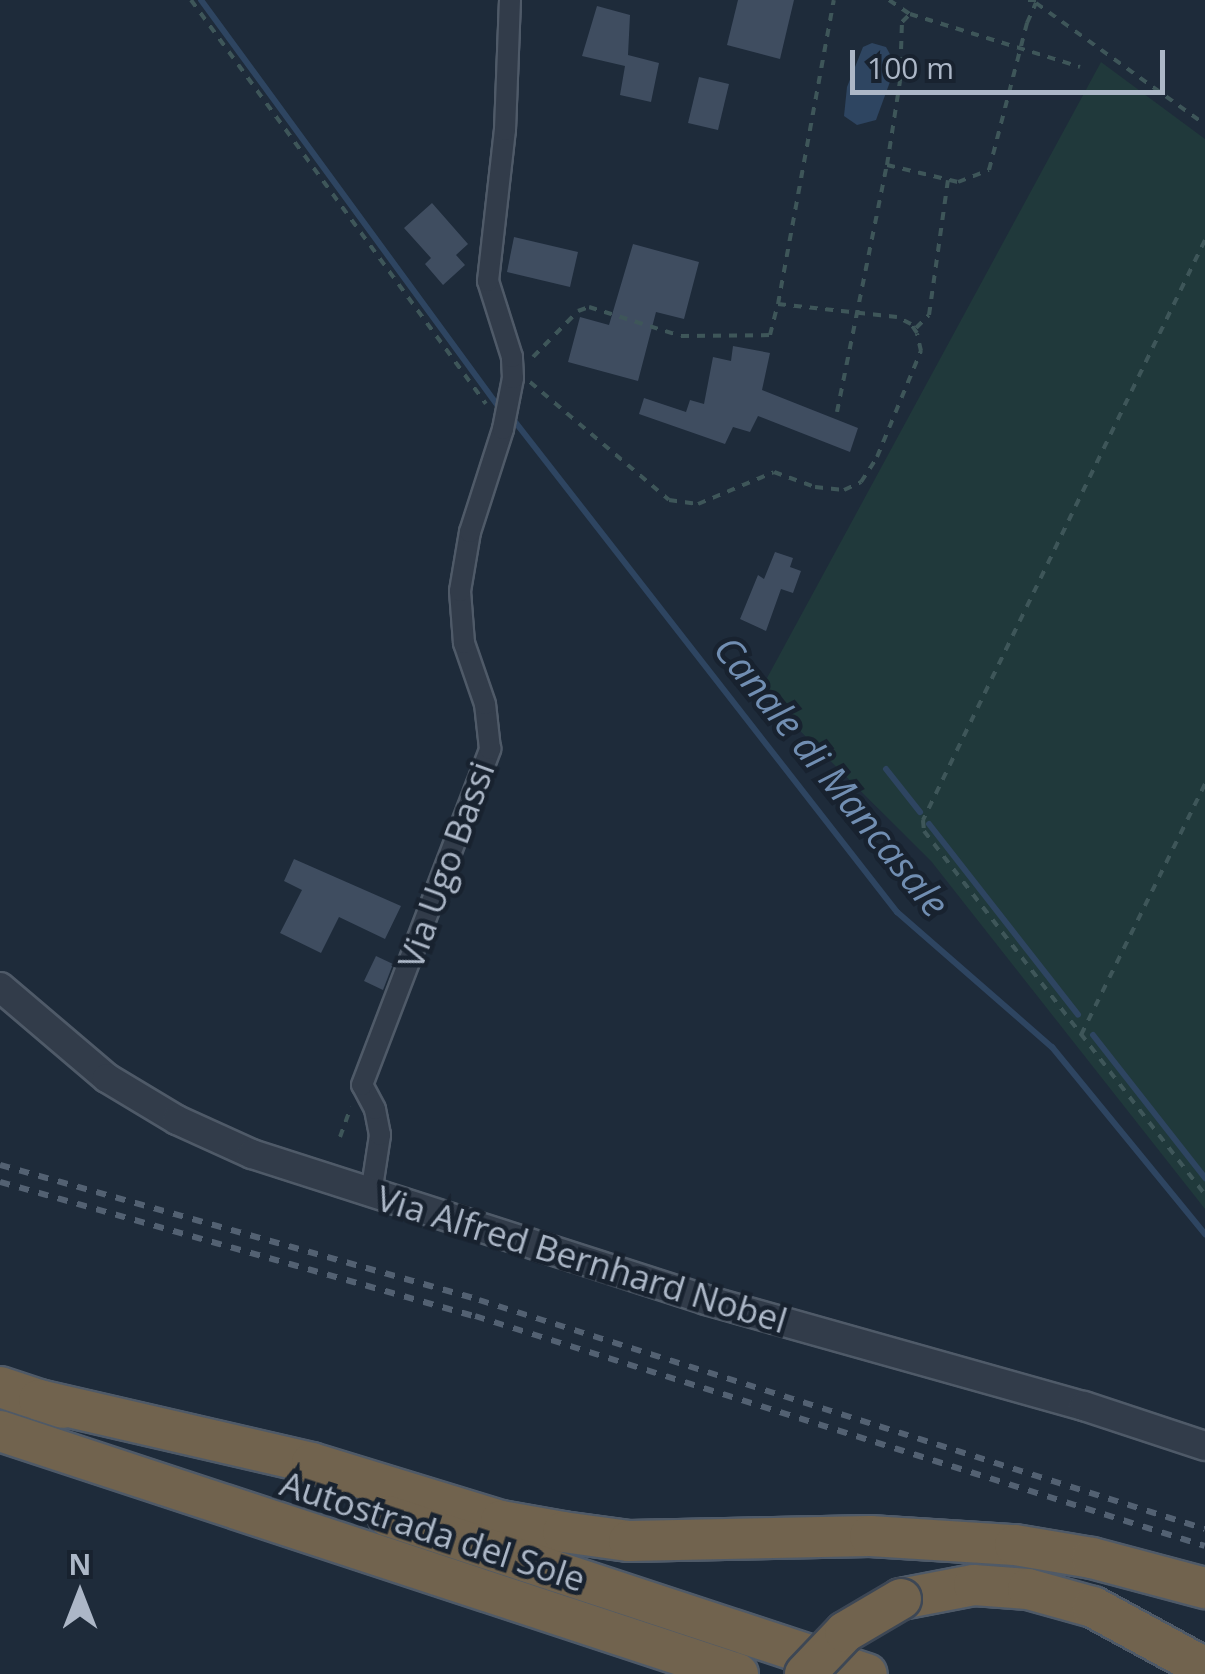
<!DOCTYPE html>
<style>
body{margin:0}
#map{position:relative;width:1205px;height:1674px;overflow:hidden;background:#1e2b3a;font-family:"Open Sans",sans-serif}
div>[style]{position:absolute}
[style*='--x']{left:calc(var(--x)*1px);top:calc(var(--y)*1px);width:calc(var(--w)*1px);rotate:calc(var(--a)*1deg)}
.green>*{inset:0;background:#20393b}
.water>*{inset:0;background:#2e4561}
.stream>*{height:6px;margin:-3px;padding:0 3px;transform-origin:3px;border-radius:3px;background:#2e4561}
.building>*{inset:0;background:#3f4d60}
.path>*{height:4px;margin-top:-2px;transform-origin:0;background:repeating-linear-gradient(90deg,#3e5659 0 8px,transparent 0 16px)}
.roads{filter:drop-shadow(2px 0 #4f5a68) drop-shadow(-2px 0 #4f5a68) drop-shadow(0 2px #4f5a68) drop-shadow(0 -2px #4f5a68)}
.minor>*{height:20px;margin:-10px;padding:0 10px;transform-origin:10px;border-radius:10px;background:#323c4a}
.tertiary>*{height:28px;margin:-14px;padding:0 14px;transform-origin:14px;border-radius:14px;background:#323c4a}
.motorway>*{height:40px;margin:-20px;padding:0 20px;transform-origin:20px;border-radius:20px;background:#71634e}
.rail>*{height:6px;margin-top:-3px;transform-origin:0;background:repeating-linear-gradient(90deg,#536172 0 10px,transparent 0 20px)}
.bridges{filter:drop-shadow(2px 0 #3d4755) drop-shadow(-2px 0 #3d4755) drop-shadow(0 2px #3d4755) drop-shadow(0 -2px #3d4755)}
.motorway-bridge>*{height:40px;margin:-20px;padding:0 20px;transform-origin:20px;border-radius:20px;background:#71634e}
span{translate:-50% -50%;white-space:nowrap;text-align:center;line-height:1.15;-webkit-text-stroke:9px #18222f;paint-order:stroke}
.street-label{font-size:35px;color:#acb7c7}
.water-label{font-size:38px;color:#718eb2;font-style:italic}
.north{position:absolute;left:30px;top:1544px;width:100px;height:100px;-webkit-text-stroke:8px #18222f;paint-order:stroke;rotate:0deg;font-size:28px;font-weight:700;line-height:40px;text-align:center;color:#acb7c7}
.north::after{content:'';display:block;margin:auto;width:35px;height:45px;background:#acb7c7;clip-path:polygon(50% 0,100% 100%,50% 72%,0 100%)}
.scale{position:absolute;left:850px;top:50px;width:315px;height:45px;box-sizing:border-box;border:5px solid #acb7c7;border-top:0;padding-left:12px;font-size:30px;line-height:35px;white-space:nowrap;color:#acb7c7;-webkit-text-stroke:8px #18222f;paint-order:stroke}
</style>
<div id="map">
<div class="green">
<div style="clip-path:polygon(1101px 62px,1205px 139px,1205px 1209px,931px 861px,760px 691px)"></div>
</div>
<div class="water">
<div style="clip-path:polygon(872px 43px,886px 47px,891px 56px,891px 79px,876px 120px,857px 125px,844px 116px,847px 87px,863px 47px)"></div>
</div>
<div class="stream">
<div style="--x:201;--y:0;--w:508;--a:53.81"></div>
<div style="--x:516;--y:423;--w:620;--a:52.08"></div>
<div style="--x:897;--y:912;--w:206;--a:41.1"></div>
<div style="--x:1052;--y:1047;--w:242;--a:50.7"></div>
<div style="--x:886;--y:769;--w:55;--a:51.7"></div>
<div style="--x:929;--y:824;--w:242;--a:52"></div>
<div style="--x:1093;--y:1035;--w:182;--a:51.9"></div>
</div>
<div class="building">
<div style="clip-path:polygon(738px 0,794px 0,780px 59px,727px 45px)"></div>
<div style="clip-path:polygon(597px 6px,630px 15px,628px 55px,659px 63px,651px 102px,620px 95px,625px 66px,582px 56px)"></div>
<div style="clip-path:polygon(699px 77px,729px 84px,718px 130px,688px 123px)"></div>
<div style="clip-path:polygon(432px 203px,468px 244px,456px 255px,465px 265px,443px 285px,425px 264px,431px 258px,404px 228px)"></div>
<div style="clip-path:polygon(514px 237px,578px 252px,570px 287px,507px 272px)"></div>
<div style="clip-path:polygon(633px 244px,699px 262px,684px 319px,656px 312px,638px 381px,568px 362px,580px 317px,609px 325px)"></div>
<div style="clip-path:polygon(733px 346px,770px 353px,762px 390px,858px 428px,850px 452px,758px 416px,750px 432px,733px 427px,725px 444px,639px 414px,644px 398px,686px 412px,690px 400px,704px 404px,713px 357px,731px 361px)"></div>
<div style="clip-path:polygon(775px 552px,793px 558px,790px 567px,801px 571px,793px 593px,781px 589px,766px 631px,740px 619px,758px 575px,764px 579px)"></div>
<div style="clip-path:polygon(294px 859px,401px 906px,385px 939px,339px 917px,321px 953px,280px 933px,302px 890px,284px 881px)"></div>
<div style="clip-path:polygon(376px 956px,393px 964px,383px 990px,364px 981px)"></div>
</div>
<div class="path">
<div style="--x:191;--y:0;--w:500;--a:53.86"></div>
<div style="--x:889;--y:0;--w:25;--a:34"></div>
<div style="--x:1028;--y:0;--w:10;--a:0"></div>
<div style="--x:887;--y:165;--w:73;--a:13.5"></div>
<div style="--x:958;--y:182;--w:33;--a:-21"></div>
<div style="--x:989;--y:170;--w:152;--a:-75.5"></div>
<div style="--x:1027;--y:23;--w:22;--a:-66"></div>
<div style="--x:1036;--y:3;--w:202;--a:35.7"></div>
<div style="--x:1205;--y:240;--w:645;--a:115.93"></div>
<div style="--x:923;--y:820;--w:11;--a:85"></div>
<div style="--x:924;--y:831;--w:460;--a:52.3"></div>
<div style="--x:916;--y:328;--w:18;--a:-45"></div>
<div style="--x:929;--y:315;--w:136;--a:-82"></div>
<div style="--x:533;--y:357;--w:64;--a:-45.6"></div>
<div style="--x:578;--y:311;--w:12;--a:-20"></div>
<div style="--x:589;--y:307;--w:96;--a:17.5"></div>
<div style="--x:681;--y:336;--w:89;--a:-0.6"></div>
<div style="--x:770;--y:335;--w:32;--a:-76"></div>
<div style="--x:530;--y:382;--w:182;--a:40.3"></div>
<div style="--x:669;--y:500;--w:29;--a:8"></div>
<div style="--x:698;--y:504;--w:82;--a:-22.8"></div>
<div style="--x:774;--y:472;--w:44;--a:20.1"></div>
<div style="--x:815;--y:487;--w:29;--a:6"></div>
<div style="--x:844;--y:490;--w:19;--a:-25"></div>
<div style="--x:861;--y:482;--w:30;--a:-57"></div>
<div style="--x:877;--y:457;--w:115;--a:-67.5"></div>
<div style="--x:921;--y:351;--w:18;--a:-103"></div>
<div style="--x:917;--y:333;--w:11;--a:-124"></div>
<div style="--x:911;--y:324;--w:16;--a:-153"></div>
<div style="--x:897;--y:317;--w:120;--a:-173.8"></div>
<div style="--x:778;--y:304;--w:309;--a:-79.6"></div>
<div style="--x:837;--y:412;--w:252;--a:-78.6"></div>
<div style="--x:887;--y:165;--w:85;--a:-81.2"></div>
<div style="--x:900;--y:81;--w:59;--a:-88.1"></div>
<div style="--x:902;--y:22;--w:11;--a:-45"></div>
<div style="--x:910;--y:14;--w:178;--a:17.3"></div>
<div style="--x:1081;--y:1035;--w:280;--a:-63.7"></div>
<div style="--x:340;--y:1137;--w:32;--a:-70"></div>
</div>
<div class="roads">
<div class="minor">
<div style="--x:371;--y:1194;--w:60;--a:-81.3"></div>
<div style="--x:380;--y:1135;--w:26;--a:-101"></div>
<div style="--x:375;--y:1109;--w:27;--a:-118"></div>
<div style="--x:362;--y:1085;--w:360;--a:-69.1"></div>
<div style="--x:490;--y:749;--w:45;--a:-96.3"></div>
<div style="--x:485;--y:704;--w:65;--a:-109"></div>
<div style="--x:464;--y:643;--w:52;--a:-94.4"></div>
<div style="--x:460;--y:591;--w:60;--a:-80.4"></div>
<div style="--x:470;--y:532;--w:108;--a:-72.2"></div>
<div style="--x:503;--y:429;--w:52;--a:-78.9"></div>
<div style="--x:513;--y:378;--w:21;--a:-93"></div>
<div style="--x:512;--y:357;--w:80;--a:-107.5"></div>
<div style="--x:488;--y:281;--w:152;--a:-83.6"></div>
<div style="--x:505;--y:130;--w:130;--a:-87.8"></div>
</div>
<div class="tertiary">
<div style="--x:0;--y:987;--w:140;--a:40.4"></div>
<div style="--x:107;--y:1078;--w:82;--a:31"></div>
<div style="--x:177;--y:1120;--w:82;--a:24.4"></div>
<div style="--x:252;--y:1154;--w:477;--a:17.8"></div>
<div style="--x:706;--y:1300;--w:393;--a:15.7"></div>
<div style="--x:1084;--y:1406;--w:127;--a:18.3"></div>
</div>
<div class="motorway">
<div style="--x:0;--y:1387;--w:66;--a:18.4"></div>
<div style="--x:39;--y:1400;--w:280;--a:13"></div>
<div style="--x:312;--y:1463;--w:198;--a:17.1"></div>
<div style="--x:501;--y:1521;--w:63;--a:10.1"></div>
<div style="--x:563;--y:1532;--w:67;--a:7.8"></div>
<div style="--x:629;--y:1541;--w:241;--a:-1.2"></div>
<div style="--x:870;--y:1536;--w:145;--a:3.6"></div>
<div style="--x:1015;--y:1545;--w:78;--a:9.6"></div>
<div style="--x:1092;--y:1558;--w:117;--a:14.9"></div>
<div style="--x:0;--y:1431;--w:777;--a:18.23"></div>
<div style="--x:388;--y:1516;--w:504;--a:18.26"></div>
<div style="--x:901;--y:1599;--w:74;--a:-10.9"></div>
<div style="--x:974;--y:1585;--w:54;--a:4.2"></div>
<div style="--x:1028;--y:1589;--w:67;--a:15.5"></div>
<div style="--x:1093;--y:1607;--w:128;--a:28.6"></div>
</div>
</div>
<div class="rail">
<div style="--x:0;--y:1165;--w:498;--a:15.7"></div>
<div style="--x:479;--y:1300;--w:761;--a:17.51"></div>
<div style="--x:0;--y:1182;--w:494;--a:15.8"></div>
<div style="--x:475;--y:1316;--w:765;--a:17.49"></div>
</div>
<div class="bridges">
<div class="motorway-bridge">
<div style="--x:805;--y:1674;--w:58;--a:-46.4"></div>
<div style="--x:845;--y:1632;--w:65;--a:-30.5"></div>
</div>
</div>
<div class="street-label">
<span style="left:446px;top:865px;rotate:-70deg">Via Ugo Bassi</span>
<span style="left:582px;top:1259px;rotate:17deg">Via Alfred Bernhard Nobel</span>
<span style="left:433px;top:1531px;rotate:18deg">Autostrada del Sole</span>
</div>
<div class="water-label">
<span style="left:832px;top:776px;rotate:51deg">Canale di Mancasale</span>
</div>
<div class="north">N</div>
<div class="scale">100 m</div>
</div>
